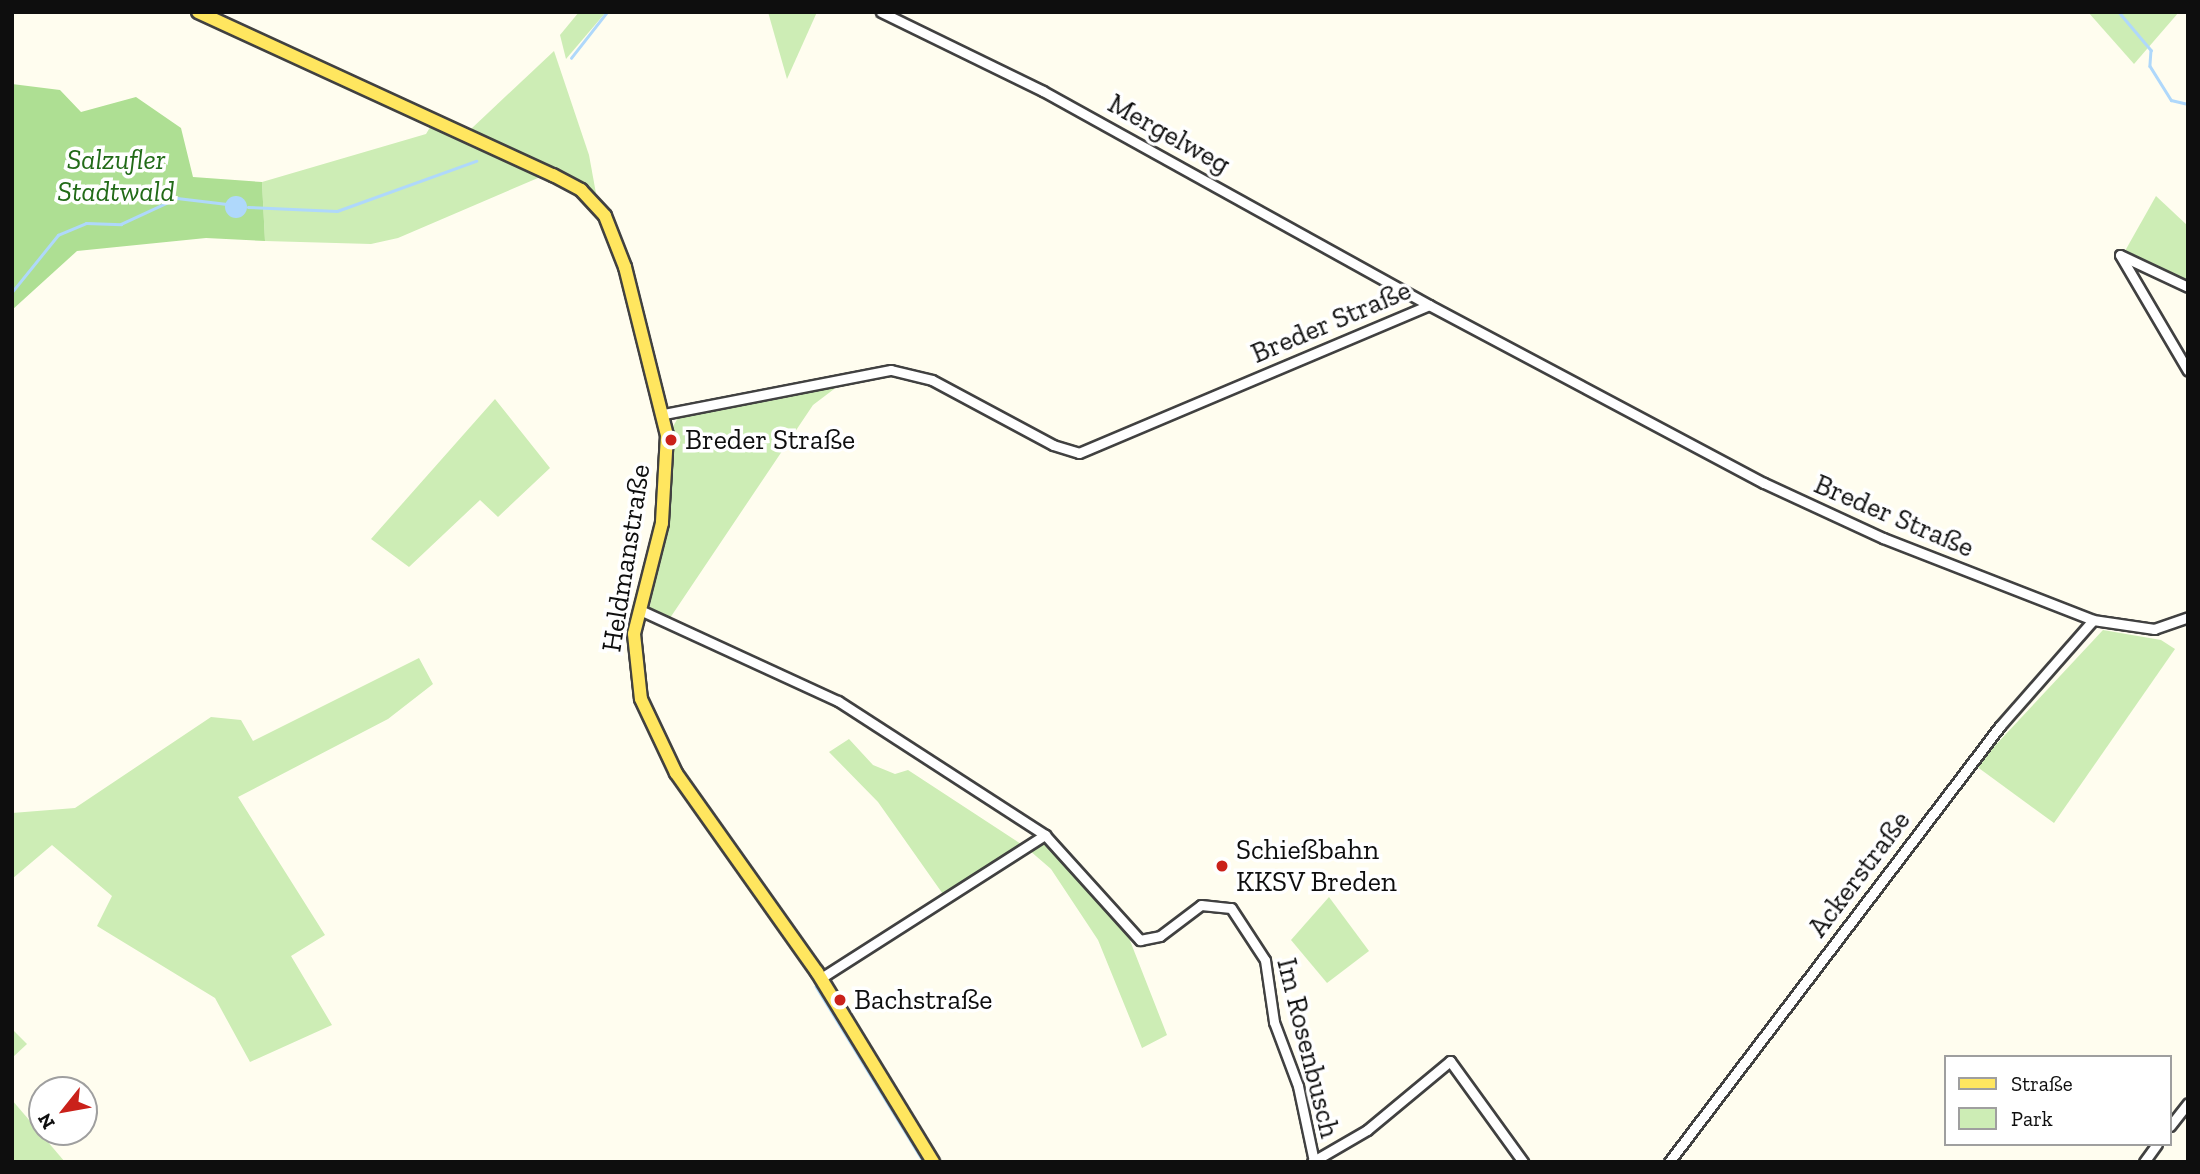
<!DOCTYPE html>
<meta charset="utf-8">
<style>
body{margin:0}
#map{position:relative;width:2200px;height:1174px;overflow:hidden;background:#fffdef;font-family:"Zilla Slab",serif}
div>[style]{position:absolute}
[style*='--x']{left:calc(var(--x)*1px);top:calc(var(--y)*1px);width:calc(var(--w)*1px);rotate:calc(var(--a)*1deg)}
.green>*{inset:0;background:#cdedb5}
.forest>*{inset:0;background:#aedf93}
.water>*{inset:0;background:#afd8fb}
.round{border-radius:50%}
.stream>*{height:2.5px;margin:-1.25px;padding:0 1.25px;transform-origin:1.25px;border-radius:1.25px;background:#afd8fb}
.roads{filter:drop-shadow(2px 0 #414141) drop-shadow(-2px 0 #414141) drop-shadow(0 2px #414141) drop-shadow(0 -2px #414141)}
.minor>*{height:9px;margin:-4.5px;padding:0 4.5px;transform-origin:4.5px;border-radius:4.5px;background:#fff}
.major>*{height:12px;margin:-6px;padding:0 6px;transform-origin:6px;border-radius:6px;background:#ffe65f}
.dots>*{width:19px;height:19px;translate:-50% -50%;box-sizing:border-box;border:4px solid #fff;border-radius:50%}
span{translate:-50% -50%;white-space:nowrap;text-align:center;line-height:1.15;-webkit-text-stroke:7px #fff;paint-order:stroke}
.street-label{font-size:28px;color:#0e0e0e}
.park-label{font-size:28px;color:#226b18;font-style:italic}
.poi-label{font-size:28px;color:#0e0e0e}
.left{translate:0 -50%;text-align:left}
.frame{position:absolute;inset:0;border:14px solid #0e0e0e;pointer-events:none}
.legend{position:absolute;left:1944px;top:1055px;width:228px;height:91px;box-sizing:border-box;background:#fff;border:2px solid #9f9f9f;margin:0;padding:9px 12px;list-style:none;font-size:21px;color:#0e0e0e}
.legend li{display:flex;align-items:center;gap:14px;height:35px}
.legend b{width:35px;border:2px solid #9f9f9f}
.north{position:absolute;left:28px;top:1076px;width:70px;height:70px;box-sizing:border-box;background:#fff;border:2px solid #9f9f9f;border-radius:50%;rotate:239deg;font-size:19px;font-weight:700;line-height:28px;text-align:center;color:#0e0e0e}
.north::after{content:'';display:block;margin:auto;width:24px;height:32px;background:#ca211a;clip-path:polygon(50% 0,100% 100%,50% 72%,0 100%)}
</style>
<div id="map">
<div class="green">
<div style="clip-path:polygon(579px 12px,606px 12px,566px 59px,560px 35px)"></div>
<div style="clip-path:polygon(768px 12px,817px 12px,787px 79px)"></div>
<div style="clip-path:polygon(2088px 12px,2179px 12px,2134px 64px)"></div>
<div style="clip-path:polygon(554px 51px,589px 155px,597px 199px,471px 129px)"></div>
<div style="clip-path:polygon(432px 124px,545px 175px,398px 238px,371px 244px,265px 241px,262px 182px,426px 134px)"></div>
<div style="clip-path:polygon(2156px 196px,2188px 226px,2188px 285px,2125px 251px)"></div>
<div style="clip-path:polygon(842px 383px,813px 405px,668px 621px,649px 611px,666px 521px,671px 430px,679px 416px)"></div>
<div style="clip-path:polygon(495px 399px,550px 468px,498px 517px,480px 500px,409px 567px,371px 539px)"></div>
<div style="clip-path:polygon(2103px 630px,2161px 640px,2175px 649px,2054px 823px,1976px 766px)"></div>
<div style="clip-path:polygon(419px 658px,433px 684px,388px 719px,238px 797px,325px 935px,291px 956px,332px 1025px,250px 1062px,215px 998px,97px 926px,112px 896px,52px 845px,12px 879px,12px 813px,75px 808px,211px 717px,241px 720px,253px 741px)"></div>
<div style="clip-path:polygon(849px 739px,873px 765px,895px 774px,908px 770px,1024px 846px,945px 897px,878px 802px,829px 752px)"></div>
<div style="clip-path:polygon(1046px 841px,1076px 868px,1129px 938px,1167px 1035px,1142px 1048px,1098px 940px,1051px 869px,1029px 850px)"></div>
<div style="clip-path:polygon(1329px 897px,1369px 951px,1327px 983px,1291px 940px)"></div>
<div style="clip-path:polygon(12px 1029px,27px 1044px,12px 1058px)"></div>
<div style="clip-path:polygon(12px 1100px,65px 1162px,12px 1162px)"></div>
</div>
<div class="forest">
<div style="clip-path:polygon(12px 84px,60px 90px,81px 112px,136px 97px,181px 128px,193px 177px,262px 182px,265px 241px,206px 238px,77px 251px,12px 310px)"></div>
</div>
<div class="water">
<div class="round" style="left:225px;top:196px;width:22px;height:22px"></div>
</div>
<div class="stream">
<div style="--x:2119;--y:12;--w:50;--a:49.9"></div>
<div style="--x:2151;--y:50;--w:16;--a:94"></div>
<div style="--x:2150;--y:66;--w:40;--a:58"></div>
<div style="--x:2171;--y:100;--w:17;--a:13"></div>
<div style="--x:571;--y:58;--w:58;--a:-52"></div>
<div style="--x:248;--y:207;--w:89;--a:2.6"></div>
<div style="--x:337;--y:211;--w:148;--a:-19.8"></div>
<div style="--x:12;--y:292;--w:73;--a:-51.1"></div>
<div style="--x:58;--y:235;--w:30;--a:-23"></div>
<div style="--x:86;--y:223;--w:35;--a:2"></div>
<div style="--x:121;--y:224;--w:62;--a:-24.9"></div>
<div style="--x:177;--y:198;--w:50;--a:6.8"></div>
<div style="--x:816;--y:986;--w:206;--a:58.5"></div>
</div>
<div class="roads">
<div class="minor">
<div style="--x:881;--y:12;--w:180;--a:26"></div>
<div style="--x:1043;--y:91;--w:441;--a:29"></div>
<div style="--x:2188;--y:287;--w:75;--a:-154.8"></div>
<div style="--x:2120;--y:255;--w:134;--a:59.6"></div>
<div style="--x:664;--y:414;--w:231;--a:-11"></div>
<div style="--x:891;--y:370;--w:42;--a:13.7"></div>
<div style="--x:932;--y:380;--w:137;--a:28.2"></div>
<div style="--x:1053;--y:445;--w:27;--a:17"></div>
<div style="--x:1079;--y:453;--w:380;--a:-22.9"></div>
<div style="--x:1429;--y:305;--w:379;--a:28"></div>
<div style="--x:1764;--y:483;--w:131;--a:24.8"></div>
<div style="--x:1883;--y:538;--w:225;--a:21.3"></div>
<div style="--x:2093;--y:620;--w:62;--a:8.4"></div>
<div style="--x:2154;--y:629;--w:36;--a:-19"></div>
<div style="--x:640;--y:610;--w:218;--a:24.7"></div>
<div style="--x:838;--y:701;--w:247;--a:32.9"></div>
<div style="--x:1045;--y:835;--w:142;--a:47.9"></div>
<div style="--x:1140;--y:940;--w:20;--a:-11"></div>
<div style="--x:1160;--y:936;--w:51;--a:-37.1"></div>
<div style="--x:1201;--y:905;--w:30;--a:6"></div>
<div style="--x:1231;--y:908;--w:62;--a:56.8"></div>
<div style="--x:1265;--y:960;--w:63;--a:81.7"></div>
<div style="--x:1274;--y:1022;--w:68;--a:69.4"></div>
<div style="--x:1298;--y:1086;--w:77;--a:78"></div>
<div style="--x:821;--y:978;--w:266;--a:-32.6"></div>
<div style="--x:2170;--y:1126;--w:29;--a:-52"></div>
<div style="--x:1312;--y:1162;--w:64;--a:-30.2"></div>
<div style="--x:1367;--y:1130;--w:108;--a:-39.7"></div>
<div style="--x:1450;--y:1061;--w:125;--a:54.1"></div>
<div style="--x:1669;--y:1162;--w:547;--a:-52.8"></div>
<div style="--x:2000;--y:726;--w:141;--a:-48.7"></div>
<div style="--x:2144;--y:1162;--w:22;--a:-54"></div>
</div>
<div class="major">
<div style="--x:198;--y:12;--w:391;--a:24.7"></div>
<div style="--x:553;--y:175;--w:32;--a:28"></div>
<div style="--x:581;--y:190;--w:35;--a:47"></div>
<div style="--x:605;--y:216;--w:55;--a:68.6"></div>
<div style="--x:625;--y:267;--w:173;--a:76"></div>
<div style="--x:667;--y:435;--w:88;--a:93.3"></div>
<div style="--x:662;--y:523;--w:114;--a:104.2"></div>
<div style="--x:634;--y:634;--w:65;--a:83.9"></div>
<div style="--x:641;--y:699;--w:82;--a:64.7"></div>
<div style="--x:676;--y:773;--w:244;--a:54.7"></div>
<div style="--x:817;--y:972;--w:223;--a:58.6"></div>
</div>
</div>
<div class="dots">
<div style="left:671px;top:440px;background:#ca211a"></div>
<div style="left:1222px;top:866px;background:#ca211a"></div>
<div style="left:840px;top:1000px;background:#ca211a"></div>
</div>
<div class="street-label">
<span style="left:1169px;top:134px;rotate:29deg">Mergelweg</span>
<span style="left:1331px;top:322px;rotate:-23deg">Breder Straße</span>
<span style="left:1894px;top:516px;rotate:23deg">Breder Straße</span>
<span style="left:626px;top:558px;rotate:-81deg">Heldmanstraße</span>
<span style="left:1859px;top:874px;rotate:-53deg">Ackerstraße</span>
<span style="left:1308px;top:1048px;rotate:76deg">Im Rosenbusch</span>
</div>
<div class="park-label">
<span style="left:116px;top:176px">Salzufler<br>Stadtwald</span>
</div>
<div class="poi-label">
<span class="left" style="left:685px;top:440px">Breder Straße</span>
<span class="left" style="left:1236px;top:866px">Schießbahn<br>KKSV Breden</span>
<span class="left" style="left:854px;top:1000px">Bachstraße</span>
</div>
<div class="frame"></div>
<ul class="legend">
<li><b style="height:9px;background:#ffe65f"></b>Straße</li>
<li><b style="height:19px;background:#cdedb5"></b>Park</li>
</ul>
<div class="north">N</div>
</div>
